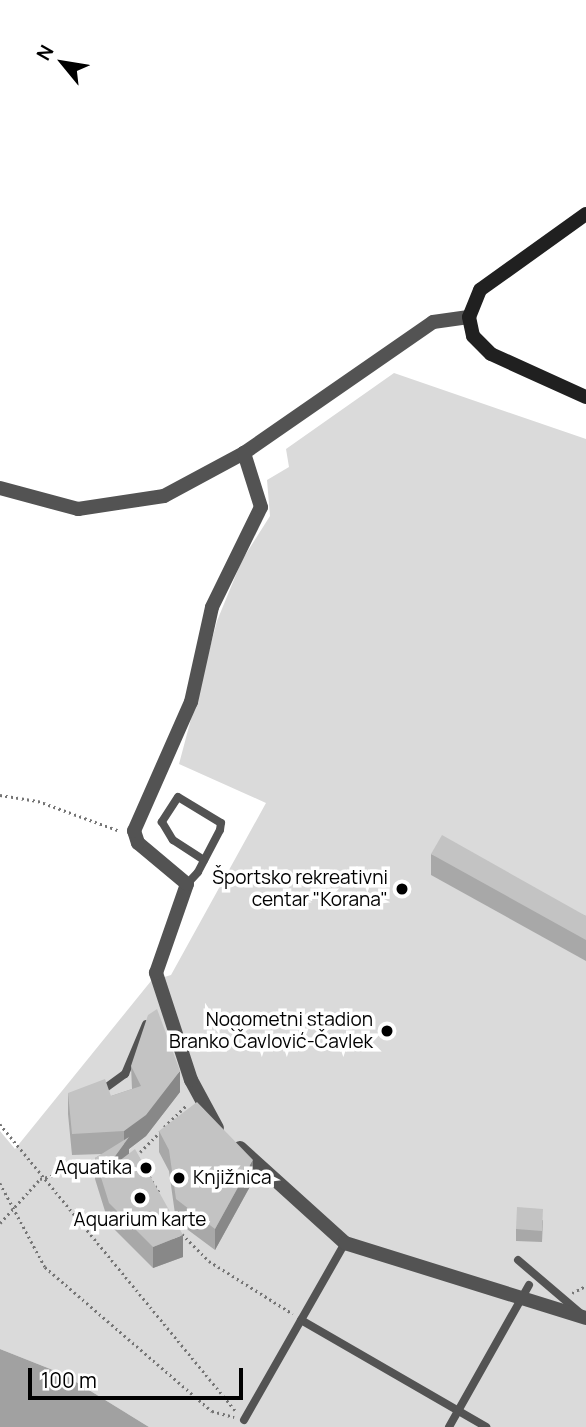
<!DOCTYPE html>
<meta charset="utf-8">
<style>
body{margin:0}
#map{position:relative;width:586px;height:1427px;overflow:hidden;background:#fff;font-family:Manrope,sans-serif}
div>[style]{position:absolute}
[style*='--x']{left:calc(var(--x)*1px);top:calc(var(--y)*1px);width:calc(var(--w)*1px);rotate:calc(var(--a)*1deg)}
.green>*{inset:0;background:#dadada}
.water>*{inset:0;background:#a1a1a1}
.path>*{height:2.5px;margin-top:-1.25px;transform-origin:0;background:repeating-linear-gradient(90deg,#757575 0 2px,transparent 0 5.5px)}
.lane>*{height:8px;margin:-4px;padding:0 4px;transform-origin:4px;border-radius:4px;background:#535353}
.street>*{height:14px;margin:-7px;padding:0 7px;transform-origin:7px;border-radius:7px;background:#535353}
.secondary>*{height:14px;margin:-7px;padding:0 7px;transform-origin:7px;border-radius:7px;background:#202020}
.wall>*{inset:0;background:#a8a8a8}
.shaded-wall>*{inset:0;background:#888}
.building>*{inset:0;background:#c3c3c3}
.dots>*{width:19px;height:19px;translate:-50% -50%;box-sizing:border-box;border:4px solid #fff;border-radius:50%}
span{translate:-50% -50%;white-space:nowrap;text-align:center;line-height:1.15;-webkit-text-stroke:7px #fff;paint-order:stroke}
.poi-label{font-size:19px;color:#000}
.right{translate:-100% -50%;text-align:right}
.left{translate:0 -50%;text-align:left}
.north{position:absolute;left:28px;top:28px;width:70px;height:70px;-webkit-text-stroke:5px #fff;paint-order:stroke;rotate:300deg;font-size:19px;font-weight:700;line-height:28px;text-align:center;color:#000}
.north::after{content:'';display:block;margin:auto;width:24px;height:32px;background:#000;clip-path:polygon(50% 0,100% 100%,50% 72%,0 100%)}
.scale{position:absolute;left:28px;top:1368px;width:215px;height:32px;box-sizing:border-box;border:4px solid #000;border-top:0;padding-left:9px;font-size:21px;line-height:24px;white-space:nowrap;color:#000;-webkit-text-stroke:5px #fff;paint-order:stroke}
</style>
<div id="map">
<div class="green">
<div style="clip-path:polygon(394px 373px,586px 439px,586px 1427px,149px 1427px,63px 1374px,0 1349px,0 1131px,15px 1149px,151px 981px,171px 975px,266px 803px,179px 764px,217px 621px,242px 560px,270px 516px,267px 480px,289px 467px,286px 449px)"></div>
</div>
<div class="water">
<div style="clip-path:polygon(0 1349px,63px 1374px,149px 1427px,0 1427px)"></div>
</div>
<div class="path">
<div style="--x:0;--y:795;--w:38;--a:9"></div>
<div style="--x:38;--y:801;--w:87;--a:20.1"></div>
<div style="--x:0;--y:1124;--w:372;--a:50.6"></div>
<div style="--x:164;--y:1127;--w:32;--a:-44"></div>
<div style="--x:140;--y:1152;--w:28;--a:-45"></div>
<div style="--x:135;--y:1153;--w:46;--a:58.4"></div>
<div style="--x:0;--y:1183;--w:95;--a:61.8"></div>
<div style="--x:45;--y:1267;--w:221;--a:40.8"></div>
<div style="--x:212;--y:1411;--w:23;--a:15"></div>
<div style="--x:0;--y:1223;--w:59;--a:-47.7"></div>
<div style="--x:40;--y:1179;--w:60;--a:-15.4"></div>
<div style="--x:182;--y:1234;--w:38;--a:45"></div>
<div style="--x:209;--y:1261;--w:99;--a:32.2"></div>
<div style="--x:572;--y:1293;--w:16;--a:-27"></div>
</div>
<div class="lane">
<div style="--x:187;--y:884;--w:16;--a:-47"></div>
<div style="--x:198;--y:872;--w:47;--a:-62.4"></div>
<div style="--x:220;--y:830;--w:7;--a:-82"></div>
<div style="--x:221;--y:823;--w:50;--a:-148.8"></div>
<div style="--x:178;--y:797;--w:30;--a:123"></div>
<div style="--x:162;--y:822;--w:21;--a:59"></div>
<div style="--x:173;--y:840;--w:37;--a:33"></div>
<div style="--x:100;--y:1092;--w:31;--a:-36"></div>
<div style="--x:125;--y:1074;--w:54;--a:-67.2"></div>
<div style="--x:518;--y:1260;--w:89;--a:40.5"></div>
<div style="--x:301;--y:1320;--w:214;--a:30"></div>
<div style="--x:244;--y:1420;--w:204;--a:-60.3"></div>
<div style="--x:449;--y:1427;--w:163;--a:-60.6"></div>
</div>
<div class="street">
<div style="--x:0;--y:488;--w:81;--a:15.1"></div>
<div style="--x:78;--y:509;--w:87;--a:-8.6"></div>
<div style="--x:164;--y:496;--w:91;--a:-28.3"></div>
<div style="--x:244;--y:453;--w:230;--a:-34.7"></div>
<div style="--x:433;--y:322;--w:36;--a:-8"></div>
<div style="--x:217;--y:1128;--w:55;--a:-118.4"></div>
<div style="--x:191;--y:1080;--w:113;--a:-108.1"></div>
<div style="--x:156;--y:973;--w:94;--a:-70.8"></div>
<div style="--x:187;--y:884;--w:64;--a:-140.1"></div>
<div style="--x:138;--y:843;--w:13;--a:-108"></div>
<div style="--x:134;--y:831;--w:141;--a:-66.2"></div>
<div style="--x:191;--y:702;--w:97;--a:-77.5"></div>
<div style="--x:212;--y:607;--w:111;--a:-63.9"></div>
<div style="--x:261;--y:507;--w:57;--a:-107.5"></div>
<div style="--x:240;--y:1148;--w:142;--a:42.1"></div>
<div style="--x:345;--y:1243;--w:252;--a:17.3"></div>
</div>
<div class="secondary">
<div style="--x:586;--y:214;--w:130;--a:144.4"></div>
<div style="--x:480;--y:290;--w:29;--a:112"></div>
<div style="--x:469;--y:317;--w:19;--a:78"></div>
<div style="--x:473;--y:336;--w:25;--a:45"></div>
<div style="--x:491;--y:354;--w:104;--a:24.4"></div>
</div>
<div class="wall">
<div style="clip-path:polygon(431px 854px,586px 916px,586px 961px,431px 875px)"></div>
<div style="clip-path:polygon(131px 1066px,180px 1092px,146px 1136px,129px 1149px,129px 1154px,183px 1257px,153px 1268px,109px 1224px,95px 1179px,95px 1158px,102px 1154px,72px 1155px,68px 1114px,68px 1093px,111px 1096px,132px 1089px)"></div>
<div style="clip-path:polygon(159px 1131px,253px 1181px,215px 1250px,176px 1221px,169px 1171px,159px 1152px)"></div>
<div style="clip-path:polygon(543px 1220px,542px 1242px,516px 1241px,516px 1229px)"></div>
</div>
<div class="shaded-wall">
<div style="clip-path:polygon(180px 1071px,180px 1092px,146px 1136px,129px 1149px,129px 1159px,102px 1174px,124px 1144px,124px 1131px)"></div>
<div style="clip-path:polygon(253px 1160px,253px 1181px,215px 1250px,215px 1229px)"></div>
<div style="clip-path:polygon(183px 1235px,183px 1257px,153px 1268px,153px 1247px)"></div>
</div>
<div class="building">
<div style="clip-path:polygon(442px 835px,586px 916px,586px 940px,431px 854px)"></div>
<div style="clip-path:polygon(157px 1009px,180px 1071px,146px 1115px,124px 1131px,72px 1134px,68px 1093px,105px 1079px,111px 1096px,141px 1086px,131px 1066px,148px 1015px)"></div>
<div style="clip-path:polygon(197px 1102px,253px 1160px,215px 1229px,176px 1199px,169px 1150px,159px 1131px)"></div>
<div style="clip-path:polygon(129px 1137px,102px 1174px,135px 1149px,183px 1235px,153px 1247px,109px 1203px,95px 1158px)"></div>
<div style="clip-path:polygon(517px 1207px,543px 1209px,542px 1231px,516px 1229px)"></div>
</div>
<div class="dots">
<div style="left:402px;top:889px;background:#000"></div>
<div style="left:387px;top:1031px;background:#000"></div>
<div style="left:146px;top:1168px;background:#000"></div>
<div style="left:179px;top:1178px;background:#000"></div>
<div style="left:140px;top:1198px;background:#000"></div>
</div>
<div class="poi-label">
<span class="right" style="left:388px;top:889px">Športsko rekreativni<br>centar "Korana"</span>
<span class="right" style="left:373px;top:1031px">Nogometni stadion<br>Branko Čavlović-Čavlek</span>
<span class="right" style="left:132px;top:1168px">Aquatika</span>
<span class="left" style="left:193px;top:1178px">Knjižnica</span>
<span style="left:140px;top:1220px">Aquarium karte</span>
</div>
<div class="north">N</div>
<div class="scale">100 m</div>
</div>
